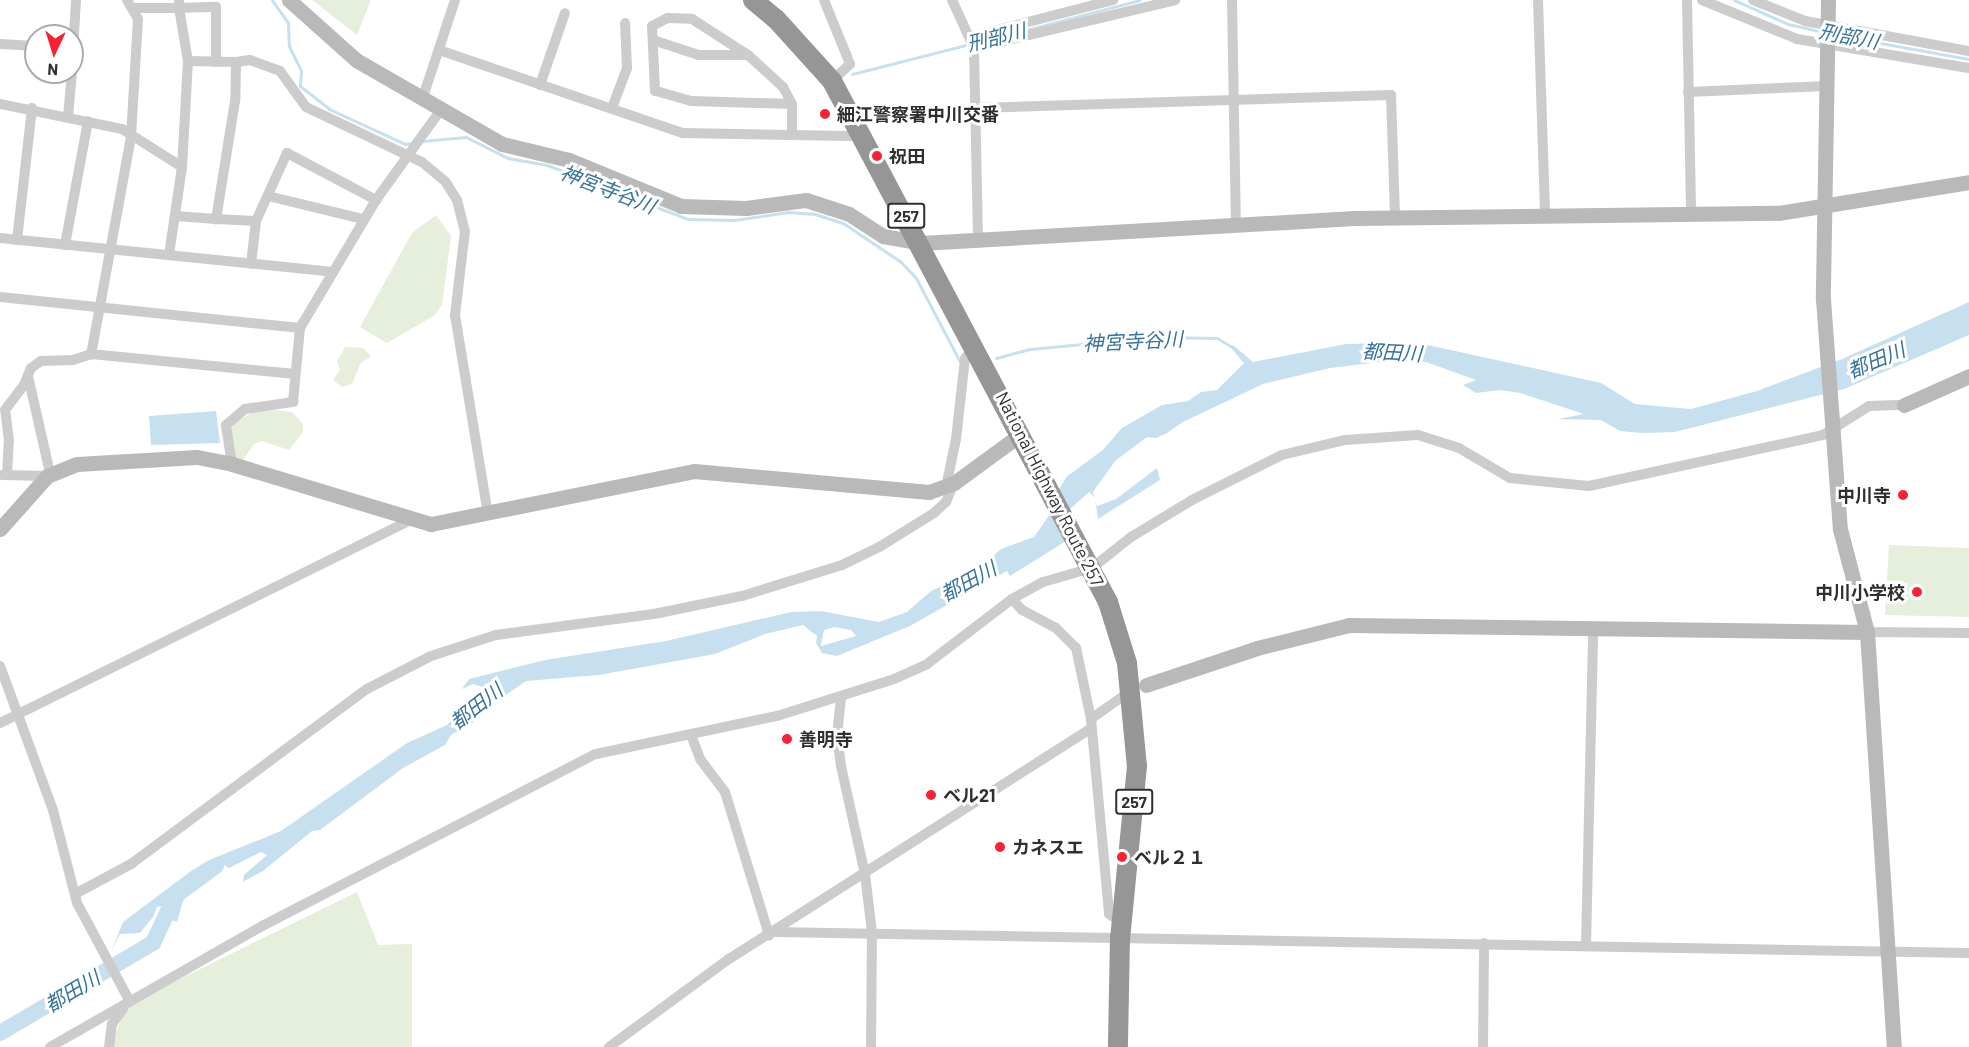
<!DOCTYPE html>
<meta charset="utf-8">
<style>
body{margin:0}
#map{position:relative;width:1969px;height:1047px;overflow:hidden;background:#fff;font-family:Barlow,"Noto Sans JP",sans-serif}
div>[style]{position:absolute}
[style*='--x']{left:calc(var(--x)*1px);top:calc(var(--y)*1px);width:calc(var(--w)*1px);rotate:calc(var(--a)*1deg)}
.green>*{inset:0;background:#e6eedc}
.water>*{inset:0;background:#c7e0ef}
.stream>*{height:3px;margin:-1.5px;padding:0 1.5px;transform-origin:1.5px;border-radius:1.5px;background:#c7e0ef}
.river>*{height:16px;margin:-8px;padding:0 8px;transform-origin:8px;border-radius:8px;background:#c7e0ef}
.street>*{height:10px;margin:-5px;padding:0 5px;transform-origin:5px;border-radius:5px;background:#ccc}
.secondary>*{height:15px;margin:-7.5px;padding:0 7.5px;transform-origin:7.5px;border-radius:7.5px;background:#b9b9b9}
.highway>*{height:20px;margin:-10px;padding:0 10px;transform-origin:10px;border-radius:10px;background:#969696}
.dots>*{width:16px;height:16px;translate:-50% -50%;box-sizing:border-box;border:3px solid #fff;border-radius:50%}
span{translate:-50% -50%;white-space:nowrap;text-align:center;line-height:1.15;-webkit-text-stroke:6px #fff;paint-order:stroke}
.shield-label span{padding:2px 4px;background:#fff;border:2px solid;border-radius:4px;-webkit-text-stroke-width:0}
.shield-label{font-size:16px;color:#2f2f2f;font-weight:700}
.poi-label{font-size:18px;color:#2f2f2f;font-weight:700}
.left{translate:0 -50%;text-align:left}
.right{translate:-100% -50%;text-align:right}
.street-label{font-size:18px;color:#2f2f2f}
.water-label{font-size:20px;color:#367399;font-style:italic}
.north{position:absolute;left:24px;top:24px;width:60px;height:60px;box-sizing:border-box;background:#fff;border:2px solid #acacac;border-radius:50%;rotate:184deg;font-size:16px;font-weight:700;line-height:24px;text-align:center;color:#2f2f2f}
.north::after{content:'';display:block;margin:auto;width:21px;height:27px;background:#f52334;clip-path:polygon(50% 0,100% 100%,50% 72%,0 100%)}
</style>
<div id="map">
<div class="green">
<div style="clip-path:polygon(312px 0,371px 0,357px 35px)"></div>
<div style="clip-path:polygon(436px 215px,451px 236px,442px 305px,435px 315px,387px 343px,360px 327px,412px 233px)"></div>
<div style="clip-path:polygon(345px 347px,363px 348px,371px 356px,360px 364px,352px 384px,342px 387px,333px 380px,340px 370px,337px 362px)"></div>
<div style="clip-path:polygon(276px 410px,292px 412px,303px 424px,303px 432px,289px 450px,262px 441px,254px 444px,243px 460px,233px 456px,228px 427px,253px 412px)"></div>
<div style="clip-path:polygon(1889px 545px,1969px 548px,1969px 617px,1885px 615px)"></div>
<div style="clip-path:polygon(357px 892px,378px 945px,412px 944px,412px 1047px,110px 1047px,127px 1005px)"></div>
</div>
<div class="water">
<div style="clip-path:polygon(evenodd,1969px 302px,1969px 335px,1844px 389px,1675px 432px,1642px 433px,1620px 431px,1601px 420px,1558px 419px,1584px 414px,1520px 393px,1500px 390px,1476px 393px,1463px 385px,1476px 380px,1426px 362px,1398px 360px,1330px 368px,1263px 384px,1183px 422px,1167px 433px,1156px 438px,1133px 436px,1093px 492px,1097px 506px,1116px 499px,1157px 468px,1160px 480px,1098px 519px,1095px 498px,1089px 492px,1067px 512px,1066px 541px,1010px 576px,1007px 571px,910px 626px,837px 656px,822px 653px,816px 643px,817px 636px,803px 625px,765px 634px,715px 654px,599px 675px,526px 681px,478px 714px,474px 722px,451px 735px,445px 745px,403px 768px,320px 830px,312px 831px,263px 871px,243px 882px,244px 875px,267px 855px,261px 852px,229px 868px,224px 865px,212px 869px,188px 884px,193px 886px,183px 901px,177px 922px,172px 920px,175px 905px,159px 915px,161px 906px,157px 907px,153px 917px,140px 933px,120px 934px,111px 952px,123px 922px,191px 871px,209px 860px,281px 831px,407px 743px,447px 725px,485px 688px,473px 684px,462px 689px,469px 679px,545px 660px,666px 641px,791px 612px,821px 611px,879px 622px,907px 612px,931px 591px,978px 569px,1001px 549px,1034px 537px,1064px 494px,1122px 428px,1162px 405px,1188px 401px,1201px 392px,1217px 390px,1244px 363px,1230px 347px,1233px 345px,1253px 362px,1346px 344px,1414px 342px,1601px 383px,1635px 404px,1691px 409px,1757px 391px,1842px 359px,1969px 302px,834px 627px,851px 630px,856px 636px,821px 646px,824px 630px,834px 627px)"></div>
<div style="clip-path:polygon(216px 411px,220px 443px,151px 445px,149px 416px)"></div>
</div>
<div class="stream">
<div style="--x:272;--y:0;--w:28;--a:55"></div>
<div style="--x:288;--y:23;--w:23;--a:88"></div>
<div style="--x:289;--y:46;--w:28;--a:64"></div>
<div style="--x:301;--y:71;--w:15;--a:94"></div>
<div style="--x:300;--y:86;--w:37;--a:38"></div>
<div style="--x:329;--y:109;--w:84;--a:24.7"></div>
<div style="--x:405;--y:144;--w:7;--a:-8"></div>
<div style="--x:1734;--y:0;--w:59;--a:24"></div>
<div style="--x:1788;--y:24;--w:35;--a:13"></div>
<div style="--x:1011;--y:34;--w:133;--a:-14.8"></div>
<div style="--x:1831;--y:34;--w:140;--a:10.3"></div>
<div style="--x:852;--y:74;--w:122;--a:-14.3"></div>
<div style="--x:422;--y:141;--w:44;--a:-5.2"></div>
<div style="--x:466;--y:137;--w:47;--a:26.6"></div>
<div style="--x:508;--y:158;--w:40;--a:10"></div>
<div style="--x:547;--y:165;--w:151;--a:21"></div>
<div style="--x:688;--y:219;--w:46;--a:1.2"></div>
<div style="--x:734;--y:220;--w:55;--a:-8.4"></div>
<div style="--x:788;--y:212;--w:27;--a:4"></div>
<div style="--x:815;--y:214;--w:29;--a:18"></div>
<div style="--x:843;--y:223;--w:70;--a:33.9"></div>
<div style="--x:901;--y:262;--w:22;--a:47"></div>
<div style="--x:916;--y:278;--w:93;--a:62.3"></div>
<div style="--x:996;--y:358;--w:35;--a:-15"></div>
<div style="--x:1030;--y:349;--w:129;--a:-5.4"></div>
<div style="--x:1158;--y:337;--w:59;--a:1"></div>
<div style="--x:1217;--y:338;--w:17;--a:31"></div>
</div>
<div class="river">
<div style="--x:1056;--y:510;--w:33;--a:-59"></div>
<div style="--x:1073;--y:482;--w:101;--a:-36.5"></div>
<div style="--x:0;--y:1033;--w:178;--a:-30.5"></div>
<div style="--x:153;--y:943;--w:52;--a:-64.9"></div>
<div style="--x:175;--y:896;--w:51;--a:-36.2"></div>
</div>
<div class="street">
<div style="--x:127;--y:0;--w:22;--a:60"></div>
<div style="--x:138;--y:19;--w:118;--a:93.4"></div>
<div style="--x:131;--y:137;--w:221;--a:100.4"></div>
<div style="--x:91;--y:354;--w:205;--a:5.6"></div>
<div style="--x:179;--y:0;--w:8;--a:90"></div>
<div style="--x:179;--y:8;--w:37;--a:-2"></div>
<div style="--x:216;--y:7;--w:55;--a:90"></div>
<div style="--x:824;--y:0;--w:69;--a:67.9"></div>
<div style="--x:850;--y:64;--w:25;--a:137"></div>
<div style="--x:952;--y:0;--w:53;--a:65.4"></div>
<div style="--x:974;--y:48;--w:192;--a:88.8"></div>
<div style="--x:1232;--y:0;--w:225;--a:89"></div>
<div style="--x:1538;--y:0;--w:216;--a:88.1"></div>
<div style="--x:1687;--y:0;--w:215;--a:88.9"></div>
<div style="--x:1702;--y:0;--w:103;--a:22.3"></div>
<div style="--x:1797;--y:39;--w:174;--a:9.6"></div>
<div style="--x:1753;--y:0;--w:56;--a:22"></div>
<div style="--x:1805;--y:21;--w:167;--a:10.4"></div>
<div style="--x:133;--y:8;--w:46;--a:0"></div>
<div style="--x:179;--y:8;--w:54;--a:80.4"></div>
<div style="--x:188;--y:61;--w:106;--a:93.2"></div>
<div style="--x:970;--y:37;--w:148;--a:-14.5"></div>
<div style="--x:653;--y:40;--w:48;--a:18.1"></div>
<div style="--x:699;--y:55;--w:47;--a:0"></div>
<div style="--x:0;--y:44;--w:36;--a:3"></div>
<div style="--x:974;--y:48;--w:207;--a:-13.4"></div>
<div style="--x:439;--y:50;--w:258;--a:18.8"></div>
<div style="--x:683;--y:133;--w:180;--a:1"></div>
<div style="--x:188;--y:61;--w:48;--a:1.2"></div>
<div style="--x:236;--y:62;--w:39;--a:91"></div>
<div style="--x:235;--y:101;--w:120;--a:99.1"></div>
<div style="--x:216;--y:219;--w:40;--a:2.9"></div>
<div style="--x:256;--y:221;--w:43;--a:96.6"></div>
<div style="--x:236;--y:62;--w:14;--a:-8"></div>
<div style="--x:250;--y:60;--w:32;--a:20"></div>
<div style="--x:280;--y:71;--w:44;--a:54.2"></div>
<div style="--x:306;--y:107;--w:128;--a:25.4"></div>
<div style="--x:422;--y:162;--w:30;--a:40"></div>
<div style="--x:445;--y:181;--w:22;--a:58"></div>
<div style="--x:457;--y:200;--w:32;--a:76"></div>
<div style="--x:465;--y:231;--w:85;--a:96.8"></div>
<div style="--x:455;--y:315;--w:202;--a:80.6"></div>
<div style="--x:72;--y:66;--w:66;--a:-86.5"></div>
<div style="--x:540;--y:85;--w:76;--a:-70.9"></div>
<div style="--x:1688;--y:92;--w:139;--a:-2.5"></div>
<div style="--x:422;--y:100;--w:105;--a:-71.7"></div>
<div style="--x:0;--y:104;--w:125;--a:11.6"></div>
<div style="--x:122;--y:129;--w:71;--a:32.3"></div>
<div style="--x:182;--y:167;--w:89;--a:98.4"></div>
<div style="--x:792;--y:104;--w:101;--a:-178.3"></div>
<div style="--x:691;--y:101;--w:37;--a:-164"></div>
<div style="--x:655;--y:91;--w:65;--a:-92.6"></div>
<div style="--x:652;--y:26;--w:18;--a:-27"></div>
<div style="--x:668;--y:18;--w:24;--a:2"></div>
<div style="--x:692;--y:19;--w:67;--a:32.7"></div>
<div style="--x:748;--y:55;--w:47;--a:42.4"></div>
<div style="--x:783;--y:87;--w:19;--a:62"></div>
<div style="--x:792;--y:104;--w:31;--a:90"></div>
<div style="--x:612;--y:108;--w:43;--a:-69.4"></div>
<div style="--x:627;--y:68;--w:45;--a:-92.5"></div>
<div style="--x:977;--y:108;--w:414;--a:-1.8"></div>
<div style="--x:1391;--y:95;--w:122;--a:88.1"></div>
<div style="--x:68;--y:117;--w:45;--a:-84.9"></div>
<div style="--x:268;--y:196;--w:98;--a:13.6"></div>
<div style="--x:176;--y:216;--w:40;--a:4.3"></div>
<div style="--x:256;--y:221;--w:75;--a:-65.5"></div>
<div style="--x:287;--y:153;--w:101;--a:27.8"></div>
<div style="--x:0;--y:238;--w:335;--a:5.8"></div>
<div style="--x:17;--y:240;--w:133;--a:-83.5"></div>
<div style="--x:65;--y:245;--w:126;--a:-79.5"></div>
<div style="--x:0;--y:297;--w:302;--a:5.9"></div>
<div style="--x:28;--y:376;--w:99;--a:77.2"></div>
<div style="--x:232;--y:464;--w:39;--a:-99"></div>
<div style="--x:226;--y:425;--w:25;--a:-40"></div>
<div style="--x:245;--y:409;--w:49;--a:-8.3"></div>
<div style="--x:293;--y:402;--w:74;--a:-84.6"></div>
<div style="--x:300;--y:328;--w:149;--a:-59.3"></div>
<div style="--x:376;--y:200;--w:110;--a:-54.3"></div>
<div style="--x:2;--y:475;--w:45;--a:1.3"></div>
<div style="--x:7;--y:475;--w:34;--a:-87"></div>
<div style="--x:9;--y:441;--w:31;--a:-97"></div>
<div style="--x:5;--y:410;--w:31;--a:-53"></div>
<div style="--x:24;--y:385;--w:18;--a:-68"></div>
<div style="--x:31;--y:368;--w:12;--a:-35"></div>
<div style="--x:41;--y:361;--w:32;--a:-2"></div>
<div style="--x:73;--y:360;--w:19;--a:-18"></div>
<div style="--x:946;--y:487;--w:49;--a:-78.2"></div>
<div style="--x:956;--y:439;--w:81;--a:-83.6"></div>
<div style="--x:965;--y:359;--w:17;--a:-57"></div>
<div style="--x:1867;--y:632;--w:102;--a:0.6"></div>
<div style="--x:0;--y:666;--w:153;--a:69.8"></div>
<div style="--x:53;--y:810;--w:96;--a:75.5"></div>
<div style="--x:77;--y:903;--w:112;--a:61.8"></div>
<div style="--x:1122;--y:697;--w:38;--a:145"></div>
<div style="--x:1091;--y:719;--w:196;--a:84.7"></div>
<div style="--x:1109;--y:914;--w:16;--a:35"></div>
<div style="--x:841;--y:698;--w:36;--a:96"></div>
<div style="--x:837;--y:734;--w:32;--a:83"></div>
<div style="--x:841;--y:766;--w:111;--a:77.5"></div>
<div style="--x:865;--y:874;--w:59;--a:83.2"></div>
<div style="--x:872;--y:933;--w:114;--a:90.5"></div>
<div style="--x:1091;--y:719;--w:73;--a:-101.9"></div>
<div style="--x:1076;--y:648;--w:28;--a:-135"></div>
<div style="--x:1056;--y:628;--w:38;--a:-152"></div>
<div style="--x:1022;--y:610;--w:15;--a:-132"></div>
<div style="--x:1012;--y:599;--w:35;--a:-29"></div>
<div style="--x:1043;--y:582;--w:51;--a:-15.9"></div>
<div style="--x:1092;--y:568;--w:50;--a:-38.5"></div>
<div style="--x:1131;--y:537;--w:71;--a:-31.2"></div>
<div style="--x:1192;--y:500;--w:101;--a:-26.6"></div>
<div style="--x:1282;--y:455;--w:65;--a:-13.4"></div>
<div style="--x:1345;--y:440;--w:73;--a:-3.9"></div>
<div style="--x:1418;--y:435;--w:43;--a:17.6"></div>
<div style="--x:1459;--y:448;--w:59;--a:30.5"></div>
<div style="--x:1510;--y:478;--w:79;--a:5.8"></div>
<div style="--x:1589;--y:486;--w:239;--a:-12.3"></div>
<div style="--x:1823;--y:435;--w:54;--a:-32.2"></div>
<div style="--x:1869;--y:406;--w:35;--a:-2"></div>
<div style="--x:0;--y:723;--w:462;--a:-26.3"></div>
<div style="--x:691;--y:735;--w:26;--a:69"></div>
<div style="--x:700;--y:759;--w:41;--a:52.9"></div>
<div style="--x:725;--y:792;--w:150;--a:72.9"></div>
<div style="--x:75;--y:894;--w:64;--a:-28.2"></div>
<div style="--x:131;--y:864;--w:294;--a:-36.6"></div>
<div style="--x:367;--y:689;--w:72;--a:-27.3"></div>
<div style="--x:431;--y:656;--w:68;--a:-17.9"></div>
<div style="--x:496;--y:635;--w:159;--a:-7.6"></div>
<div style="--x:654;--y:614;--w:90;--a:-11.6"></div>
<div style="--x:742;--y:596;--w:105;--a:-17.2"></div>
<div style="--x:842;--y:565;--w:43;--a:-26"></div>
<div style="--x:881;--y:546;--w:62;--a:-31.9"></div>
<div style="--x:934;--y:513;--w:16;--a:-43"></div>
<div style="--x:946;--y:502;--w:21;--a:-67"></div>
<div style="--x:773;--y:932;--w:1196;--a:1.01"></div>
<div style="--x:1586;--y:946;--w:317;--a:-88.7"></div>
<div style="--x:50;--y:1047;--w:246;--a:-29.7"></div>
<div style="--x:264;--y:925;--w:373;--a:-27.3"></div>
<div style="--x:596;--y:754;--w:185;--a:-11.9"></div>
<div style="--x:777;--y:716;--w:123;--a:-17.5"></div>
<div style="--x:894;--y:679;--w:36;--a:-24"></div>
<div style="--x:927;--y:664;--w:107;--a:-37.4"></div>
<div style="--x:109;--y:1047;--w:23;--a:-83"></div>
<div style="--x:112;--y:1024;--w:19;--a:-54"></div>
<div style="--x:609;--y:1047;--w:149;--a:-36.3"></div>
<div style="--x:729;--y:959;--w:430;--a:-32.5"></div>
<div style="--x:1483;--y:1047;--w:104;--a:-89.4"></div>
</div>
<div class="secondary">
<div style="--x:289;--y:0;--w:90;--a:41.8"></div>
<div style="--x:356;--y:60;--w:168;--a:29.9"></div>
<div style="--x:502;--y:144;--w:69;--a:13.4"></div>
<div style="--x:569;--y:160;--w:121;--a:22.3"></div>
<div style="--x:681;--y:206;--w:65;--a:1.8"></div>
<div style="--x:746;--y:208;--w:61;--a:-7.6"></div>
<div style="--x:806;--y:200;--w:45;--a:18"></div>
<div style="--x:849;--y:214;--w:40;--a:32.9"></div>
<div style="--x:883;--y:236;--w:39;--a:10"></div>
<div style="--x:921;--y:243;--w:434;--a:-3.3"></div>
<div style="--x:1354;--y:218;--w:424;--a:-0.7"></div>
<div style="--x:1778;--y:213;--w:193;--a:-9.2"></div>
<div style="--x:1828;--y:0;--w:299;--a:91"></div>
<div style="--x:1823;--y:299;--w:231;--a:85.8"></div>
<div style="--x:1840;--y:529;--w:106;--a:75.3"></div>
<div style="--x:1867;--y:632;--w:416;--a:86.3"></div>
<div style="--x:1904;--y:405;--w:71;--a:-24"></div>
<div style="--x:0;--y:529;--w:71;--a:-48.4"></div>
<div style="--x:47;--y:476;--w:32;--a:-22"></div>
<div style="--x:77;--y:464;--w:120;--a:-3.3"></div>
<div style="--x:197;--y:457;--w:36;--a:11"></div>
<div style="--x:232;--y:464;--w:208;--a:16.8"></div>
<div style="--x:431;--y:524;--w:268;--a:-11.4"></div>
<div style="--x:694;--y:471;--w:236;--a:5.1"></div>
<div style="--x:929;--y:492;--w:27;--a:-20"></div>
<div style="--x:954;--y:483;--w:83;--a:-36.2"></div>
<div style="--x:1146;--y:685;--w:117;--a:-18.4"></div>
<div style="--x:1257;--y:648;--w:95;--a:-14"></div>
<div style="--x:1349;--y:625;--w:518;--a:0.77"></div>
</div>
<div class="highway">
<div style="--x:753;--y:0;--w:30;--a:40"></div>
<div style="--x:776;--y:19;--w:84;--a:47.9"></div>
<div style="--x:832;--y:81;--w:590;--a:62.09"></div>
<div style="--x:1108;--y:602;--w:64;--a:72.7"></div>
<div style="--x:1127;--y:663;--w:103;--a:84.5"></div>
<div style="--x:1137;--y:766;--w:173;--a:95.6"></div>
<div style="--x:1120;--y:938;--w:109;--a:91.1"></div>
</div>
<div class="dots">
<div style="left:825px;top:114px;background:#f52334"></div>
<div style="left:877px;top:156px;background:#f52334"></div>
<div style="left:1903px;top:495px;background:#f52334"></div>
<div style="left:1917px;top:592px;background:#f52334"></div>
<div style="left:787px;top:739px;background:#f52334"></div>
<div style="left:931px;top:795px;background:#f52334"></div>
<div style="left:1000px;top:847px;background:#f52334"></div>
<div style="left:1122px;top:857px;background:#f52334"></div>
</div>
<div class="shield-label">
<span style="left:906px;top:216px">257</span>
<span style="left:1134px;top:802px">257</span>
</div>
<div class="poi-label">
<span class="left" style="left:837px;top:114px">細江警察署中川交番</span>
<span class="left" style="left:889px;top:156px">祝田</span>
<span class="right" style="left:1891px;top:495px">中川寺</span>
<span class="right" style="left:1905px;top:592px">中川小学校</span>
<span class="left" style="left:799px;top:739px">善明寺</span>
<span class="left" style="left:943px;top:795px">ベル21</span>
<span class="left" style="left:1012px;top:847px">カネスエ</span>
<span class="left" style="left:1134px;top:857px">ベル２１</span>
</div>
<div class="street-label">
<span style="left:1050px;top:489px;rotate:63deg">National Highway Route 257</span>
</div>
<div class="water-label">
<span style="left:1849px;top:36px;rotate:11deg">刑部川</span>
<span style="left:996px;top:37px;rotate:-14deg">刑部川</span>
<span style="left:608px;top:189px;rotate:21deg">神宮寺谷川</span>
<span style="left:1133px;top:341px;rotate:-3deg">神宮寺谷川</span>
<span style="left:1392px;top:352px;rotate:3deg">都田川</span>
<span style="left:1876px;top:360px;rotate:-23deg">都田川</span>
<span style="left:968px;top:581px;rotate:-29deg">都田川</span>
<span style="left:476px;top:706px;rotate:-38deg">都田川</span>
<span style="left:72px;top:991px;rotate:-31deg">都田川</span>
</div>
<div class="north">N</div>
</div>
